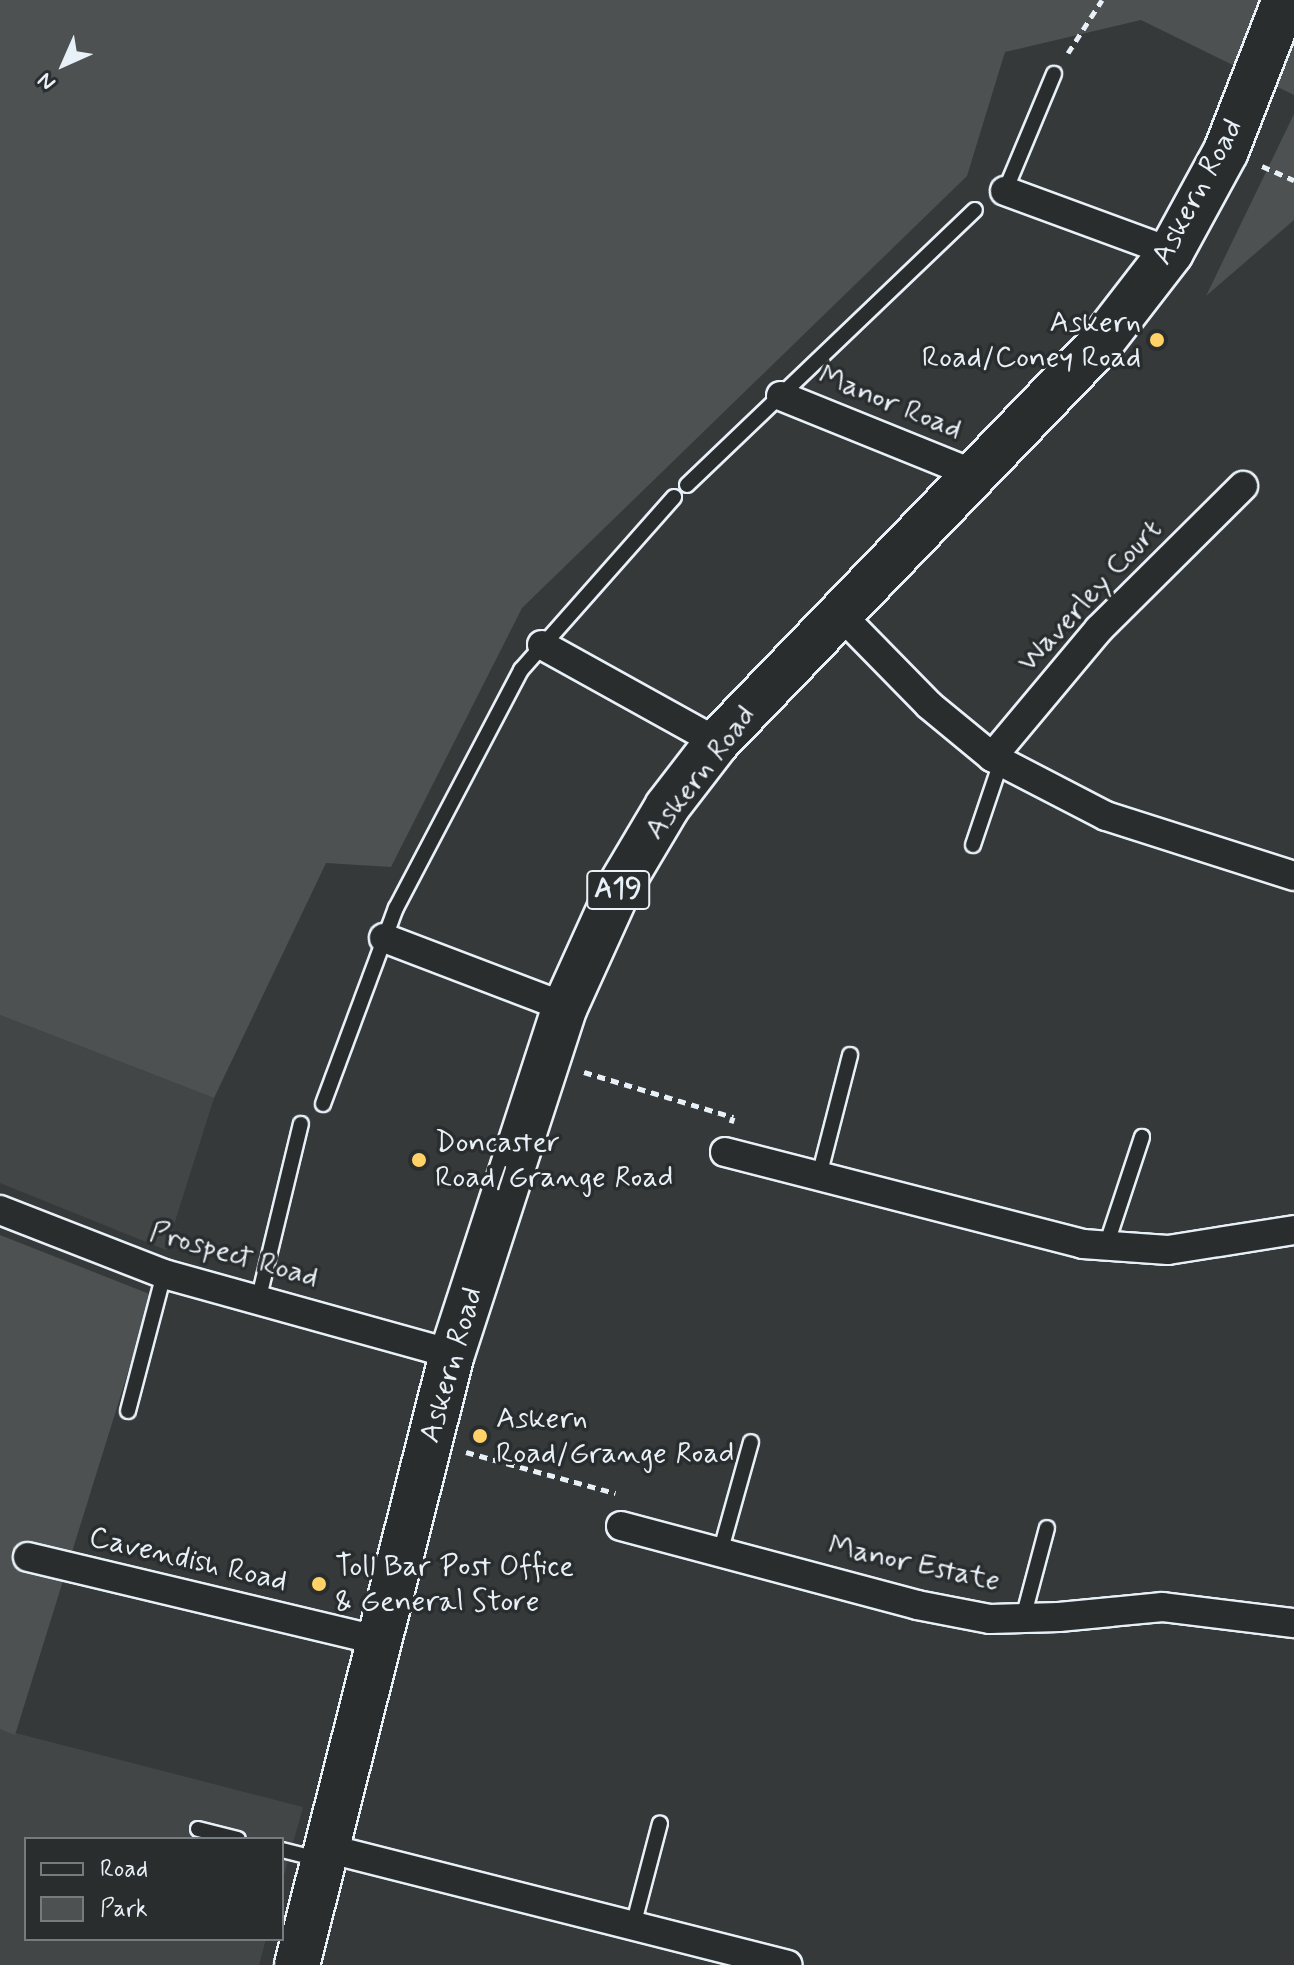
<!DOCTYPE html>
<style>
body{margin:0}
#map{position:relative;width:1294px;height:1965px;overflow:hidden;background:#35393a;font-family:Mynerve,sans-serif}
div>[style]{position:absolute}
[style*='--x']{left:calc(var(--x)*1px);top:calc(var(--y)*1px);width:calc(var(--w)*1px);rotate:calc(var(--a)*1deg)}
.built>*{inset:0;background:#424647}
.green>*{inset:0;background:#4d5152}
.path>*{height:5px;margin-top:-2.5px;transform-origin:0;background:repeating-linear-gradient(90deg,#e8f1f8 0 8px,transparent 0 14px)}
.roads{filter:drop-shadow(2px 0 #e8f1f8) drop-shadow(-2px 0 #e8f1f8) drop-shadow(0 2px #e8f1f8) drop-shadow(0 -2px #e8f1f8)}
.lane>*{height:14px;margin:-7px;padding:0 7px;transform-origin:7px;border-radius:7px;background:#2a2d2e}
.street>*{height:28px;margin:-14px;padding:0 14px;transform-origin:14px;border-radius:14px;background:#2a2d2e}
.highway>*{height:44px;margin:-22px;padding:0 22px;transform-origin:22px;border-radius:22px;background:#2a2d2e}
.dots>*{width:22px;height:22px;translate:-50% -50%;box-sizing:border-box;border:4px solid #2a2d2e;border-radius:50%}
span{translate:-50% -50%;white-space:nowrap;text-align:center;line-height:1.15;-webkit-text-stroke:7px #2a2d2e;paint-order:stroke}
.shield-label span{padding:2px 6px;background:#2a2d2e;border:2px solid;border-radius:6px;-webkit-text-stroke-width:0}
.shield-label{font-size:28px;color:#e8f1f8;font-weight:700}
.street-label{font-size:30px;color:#e8f1f8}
.poi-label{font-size:30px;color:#e8f1f8}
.right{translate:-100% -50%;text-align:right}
.left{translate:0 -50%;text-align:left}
.legend{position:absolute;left:24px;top:1837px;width:260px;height:104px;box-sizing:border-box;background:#2a2d2e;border:2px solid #767b7f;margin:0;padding:10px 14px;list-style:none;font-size:24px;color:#e8f1f8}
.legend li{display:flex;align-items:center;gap:16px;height:40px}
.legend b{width:40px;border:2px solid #767b7f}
.north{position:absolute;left:24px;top:24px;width:80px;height:80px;-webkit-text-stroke:6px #2a2d2e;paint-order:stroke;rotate:225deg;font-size:22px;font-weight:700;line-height:32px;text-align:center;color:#e8f1f8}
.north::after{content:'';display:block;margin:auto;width:28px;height:36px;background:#e8f1f8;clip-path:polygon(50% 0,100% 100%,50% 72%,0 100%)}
</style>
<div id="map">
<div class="built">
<div style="clip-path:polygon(0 1015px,214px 1098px,166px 1250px,0 1183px)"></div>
<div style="clip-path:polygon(0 1729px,303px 1807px,282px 1883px,282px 1839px,26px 1839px,26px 1939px,266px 1939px,259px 1965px,0 1965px)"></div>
</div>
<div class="green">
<div style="clip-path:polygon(0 0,1294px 0,1294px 95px,1141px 20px,1005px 52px,967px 176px,522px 608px,391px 867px,326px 863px,214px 1098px,0 1015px)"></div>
<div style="clip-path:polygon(1294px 114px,1294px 220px,1206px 296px)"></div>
<div style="clip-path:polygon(0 1235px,152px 1295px,15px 1735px,0 1729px)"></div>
</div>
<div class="path">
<div style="--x:1068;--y:53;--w:63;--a:-57.3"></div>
<div style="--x:1262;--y:166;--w:35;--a:24"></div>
<div style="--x:584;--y:1072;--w:156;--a:16.8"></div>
<div style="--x:733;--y:1117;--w:6;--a:108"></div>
<div style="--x:466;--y:1452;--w:155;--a:15.4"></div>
</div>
<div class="roads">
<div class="lane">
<div style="--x:1005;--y:191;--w:127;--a:-67.3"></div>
<div style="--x:687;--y:485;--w:398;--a:-43.7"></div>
<div style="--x:973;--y:845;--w:88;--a:-71.4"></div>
<div style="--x:323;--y:1104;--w:209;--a:-69.6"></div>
<div style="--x:396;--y:908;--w:269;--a:-62.3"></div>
<div style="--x:521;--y:670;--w:231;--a:-48.5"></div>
<div style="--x:819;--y:1176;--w:125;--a:-75.6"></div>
<div style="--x:1106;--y:1246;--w:115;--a:-71.7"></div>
<div style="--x:259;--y:1297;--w:178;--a:-76.4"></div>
<div style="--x:128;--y:1411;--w:142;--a:-75.3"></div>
<div style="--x:720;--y:1553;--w:115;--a:-74.4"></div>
<div style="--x:1023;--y:1618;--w:93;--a:-75.1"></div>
<div style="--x:198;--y:1829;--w:41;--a:14"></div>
<div style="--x:282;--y:1850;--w:38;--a:14"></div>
<div style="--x:633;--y:1926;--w:106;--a:-75.3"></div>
</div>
<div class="street">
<div style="--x:1005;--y:191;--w:177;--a:20.2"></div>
<div style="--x:781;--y:396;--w:208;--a:22"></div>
<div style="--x:841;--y:615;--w:126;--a:45.6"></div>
<div style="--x:929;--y:705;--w:82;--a:39.5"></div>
<div style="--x:992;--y:757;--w:128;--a:27.4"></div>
<div style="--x:1106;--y:816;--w:197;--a:17.7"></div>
<div style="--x:542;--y:645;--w:200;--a:29"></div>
<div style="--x:992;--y:757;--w:167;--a:-50.1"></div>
<div style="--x:1099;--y:629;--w:203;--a:-44.8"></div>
<div style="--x:384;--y:938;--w:194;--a:20.9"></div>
<div style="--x:725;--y:1152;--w:370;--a:14.4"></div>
<div style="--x:1083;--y:1244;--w:85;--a:4"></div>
<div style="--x:1168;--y:1250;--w:128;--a:-9"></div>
<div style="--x:0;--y:1210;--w:176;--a:21.3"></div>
<div style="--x:164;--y:1274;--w:299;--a:15.5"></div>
<div style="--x:621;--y:1526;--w:306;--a:14.9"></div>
<div style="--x:917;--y:1605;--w:74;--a:10.9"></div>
<div style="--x:990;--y:1619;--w:69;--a:-1.7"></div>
<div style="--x:1059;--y:1617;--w:104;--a:-5.5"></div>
<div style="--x:1163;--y:1607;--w:132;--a:7"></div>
<div style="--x:28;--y:1557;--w:362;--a:13.4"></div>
<div style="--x:326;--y:1848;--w:476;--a:14.2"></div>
</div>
<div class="highway">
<div style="--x:297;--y:1965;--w:630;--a:-75.77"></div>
<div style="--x:452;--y:1354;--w:365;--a:-72"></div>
<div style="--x:565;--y:1007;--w:131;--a:-65.6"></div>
<div style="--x:619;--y:888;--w:94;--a:-59.3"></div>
<div style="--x:667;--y:807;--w:82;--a:-52.4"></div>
<div style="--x:717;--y:742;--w:552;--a:-46.1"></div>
<div style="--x:1100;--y:344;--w:116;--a:-52.3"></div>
<div style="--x:1171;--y:252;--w:115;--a:-61.4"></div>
<div style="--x:1226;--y:151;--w:162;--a:-68.7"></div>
</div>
</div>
<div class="dots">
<div style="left:1157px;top:340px;background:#ffd166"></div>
<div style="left:419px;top:1160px;background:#ffd166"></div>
<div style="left:480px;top:1436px;background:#ffd166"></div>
<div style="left:319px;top:1584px;background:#ffd166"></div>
</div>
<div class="shield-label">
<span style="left:618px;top:890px">A19</span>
</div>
<div class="street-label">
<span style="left:1198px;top:192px;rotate:-62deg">Askern Road</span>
<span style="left:890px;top:403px;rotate:22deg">Manor Road</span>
<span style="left:1090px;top:596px;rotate:-47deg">Waverley Court</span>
<span style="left:701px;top:773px;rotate:-52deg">Askern Road</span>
<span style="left:234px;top:1255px;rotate:16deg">Prospect Road</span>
<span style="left:452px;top:1365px;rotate:-74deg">Askern Road</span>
<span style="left:188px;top:1560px;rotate:13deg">Cavendish Road</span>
<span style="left:914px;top:1564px;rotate:12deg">Manor Estate</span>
</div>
<div class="poi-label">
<span class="right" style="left:1141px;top:340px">Askern<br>Road/Coney Road</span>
<span class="left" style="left:435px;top:1160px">Doncaster<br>Road/Grange Road</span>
<span class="left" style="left:496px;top:1436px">Askern<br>Road/Grange Road</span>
<span class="left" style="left:335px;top:1584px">Toll Bar Post Office<br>&amp; General Store</span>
</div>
<ul class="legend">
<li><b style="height:10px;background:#2a2d2e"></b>Road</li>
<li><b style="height:22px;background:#4d5152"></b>Park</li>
</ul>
<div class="north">N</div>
</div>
